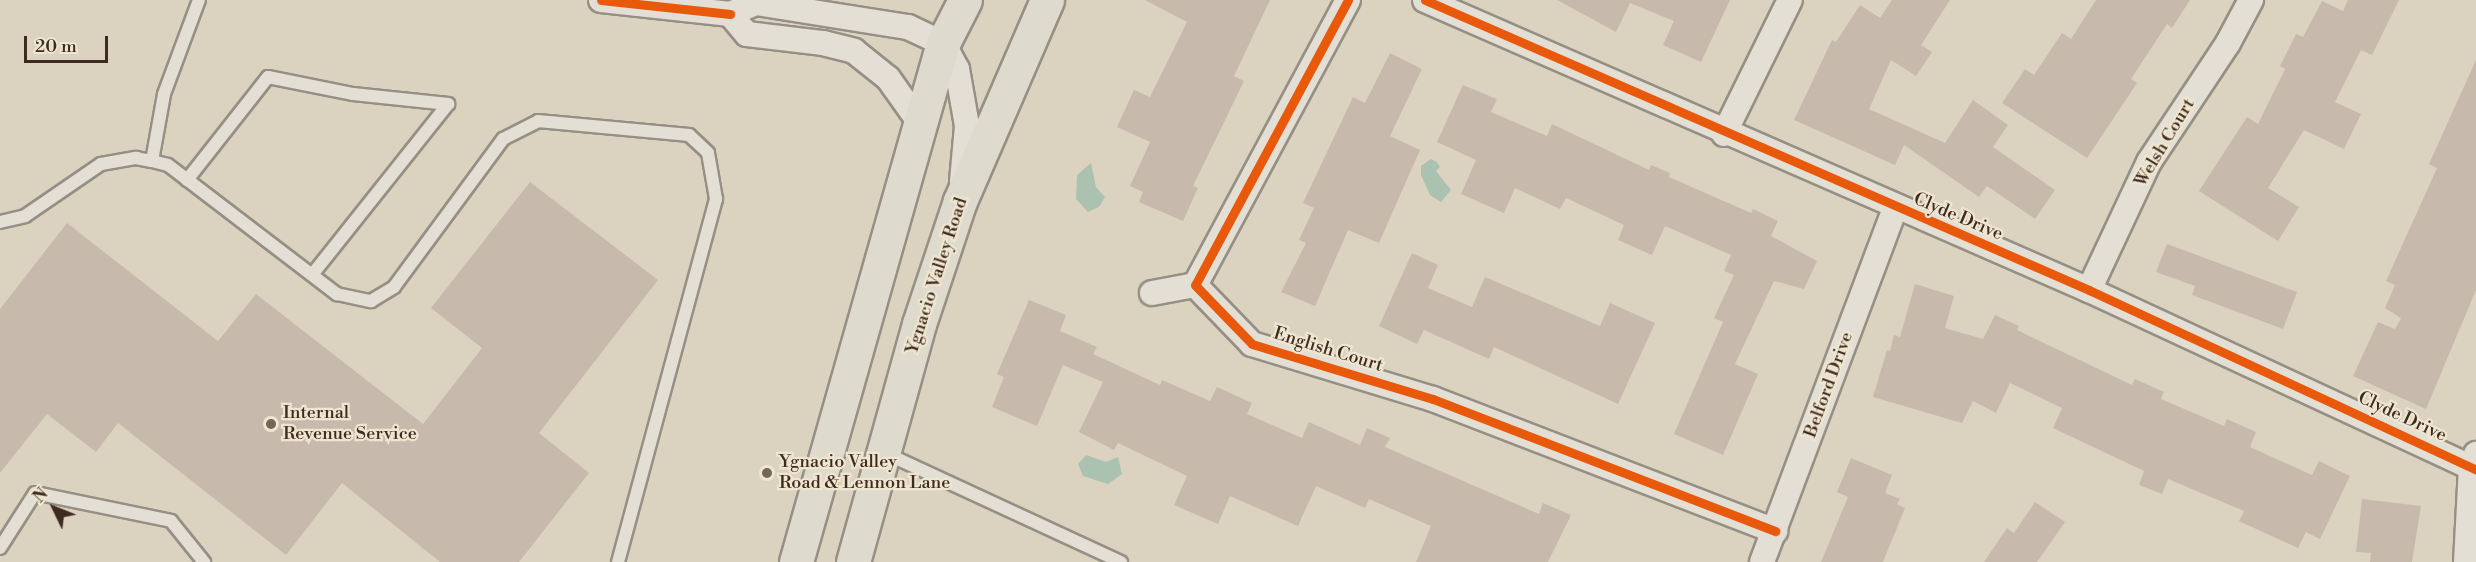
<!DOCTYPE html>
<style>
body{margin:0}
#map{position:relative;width:2476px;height:562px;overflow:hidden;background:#dbd3c0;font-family:"Libre Bodoni",serif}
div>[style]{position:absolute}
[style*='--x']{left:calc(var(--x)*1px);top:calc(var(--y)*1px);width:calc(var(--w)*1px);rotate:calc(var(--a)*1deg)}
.water>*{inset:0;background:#abc2b0}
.building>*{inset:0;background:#c8b9ad}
.roads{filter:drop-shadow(2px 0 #968f84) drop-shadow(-2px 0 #968f84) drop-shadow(0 2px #968f84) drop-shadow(0 -2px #968f84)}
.service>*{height:12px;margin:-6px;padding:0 6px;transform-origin:6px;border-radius:6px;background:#e4dfd5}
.minor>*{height:24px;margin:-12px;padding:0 12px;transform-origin:12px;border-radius:12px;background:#e4dfd5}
.trunk>*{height:33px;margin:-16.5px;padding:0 16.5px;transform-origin:16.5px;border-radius:16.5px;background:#dedace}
.cycleway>*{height:9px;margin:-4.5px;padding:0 4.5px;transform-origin:4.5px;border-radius:4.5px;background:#e8590c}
.dots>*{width:16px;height:16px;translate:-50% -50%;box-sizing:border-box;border:3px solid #efe6cf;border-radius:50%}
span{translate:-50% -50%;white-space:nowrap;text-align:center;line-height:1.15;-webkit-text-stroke:4.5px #efe6cf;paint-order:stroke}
.street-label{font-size:18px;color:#3f2a22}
.poi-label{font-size:18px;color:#3f2a22}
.left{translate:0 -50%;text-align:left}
.north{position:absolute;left:24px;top:478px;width:60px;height:60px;-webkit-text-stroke:4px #efe6cf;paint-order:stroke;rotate:313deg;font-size:16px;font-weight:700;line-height:24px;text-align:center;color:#3f2a22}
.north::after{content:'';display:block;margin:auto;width:21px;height:27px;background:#3f2a22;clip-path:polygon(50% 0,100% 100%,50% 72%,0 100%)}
.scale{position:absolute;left:24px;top:36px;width:84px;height:27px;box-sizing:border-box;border:3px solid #3f2a22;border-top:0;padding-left:8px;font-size:18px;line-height:21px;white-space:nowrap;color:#3f2a22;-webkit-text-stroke:4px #efe6cf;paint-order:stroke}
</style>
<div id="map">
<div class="water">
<div style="clip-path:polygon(1431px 159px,1437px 162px,1440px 167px,1436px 171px,1451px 190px,1441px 202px,1430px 195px,1421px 175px,1421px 166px)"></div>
<div style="clip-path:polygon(1091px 163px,1096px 187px,1105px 197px,1099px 207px,1088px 212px,1076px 199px,1077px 175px)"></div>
<div style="clip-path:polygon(1086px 455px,1106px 462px,1118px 457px,1122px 474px,1108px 484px,1083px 476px,1078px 464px)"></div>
</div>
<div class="building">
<div style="clip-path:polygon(1145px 0,1270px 0,1234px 76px,1244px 81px,1193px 186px,1198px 188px,1183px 221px,1139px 202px,1143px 192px,1130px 186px,1150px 142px,1117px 127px,1134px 90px,1150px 97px,1187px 22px)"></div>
<div style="clip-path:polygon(1557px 0,1730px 0,1701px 62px,1663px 45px,1674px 21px,1630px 3px,1616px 32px)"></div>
<div style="clip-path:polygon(1892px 0,1950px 0,1921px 45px,1932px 52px,1916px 76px,1891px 60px,1869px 109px,1945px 143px,1973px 100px,2008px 125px,1993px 147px,2055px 190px,2035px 219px,1987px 186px,1979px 197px,1904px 145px,1895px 165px,1794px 120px,1832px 40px,1836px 42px,1860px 5px,1880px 18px)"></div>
<div style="clip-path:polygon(2096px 0,2190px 0,2172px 28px,2167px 24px,2131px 79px,2137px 83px,2087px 158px,2002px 103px,2025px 69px,2034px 75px,2062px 33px,2071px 39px)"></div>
<div style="clip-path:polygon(2348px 0,2399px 0,2372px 55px,2361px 50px,2335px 102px,2361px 114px,2344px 149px,2304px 130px,2268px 188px,2299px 207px,2278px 241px,2199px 191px,2247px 117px,2258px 124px,2285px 69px,2280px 66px,2296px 34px,2303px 37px,2322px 1px,2343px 11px)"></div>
<div style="clip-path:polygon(1390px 53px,1422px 69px,1390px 136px,1420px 150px,1379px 243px,1348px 230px,1315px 306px,1281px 292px,1306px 243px,1299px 240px,1314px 208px,1303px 203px,1353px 97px,1365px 103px)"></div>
<div style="clip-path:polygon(2476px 60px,2476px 290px,2426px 409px,2353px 376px,2378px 322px,2395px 329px,2401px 318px,2385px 308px,2395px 285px,2386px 281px,2437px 168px,2429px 164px)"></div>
<div style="clip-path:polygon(1463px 85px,1497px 99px,1491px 112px,1547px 136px,1552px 124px,1649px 170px,1651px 165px,1670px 173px,1669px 177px,1751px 213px,1753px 209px,1778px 221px,1771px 236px,1817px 261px,1804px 289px,1774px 281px,1735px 364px,1758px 374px,1723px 455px,1674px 434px,1723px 322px,1714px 318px,1734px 275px,1724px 271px,1731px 255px,1665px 226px,1652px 255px,1618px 240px,1624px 225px,1566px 198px,1560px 209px,1515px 188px,1504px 213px,1461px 194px,1476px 160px,1437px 142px)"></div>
<div style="clip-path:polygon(530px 182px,658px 280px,539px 433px,589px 473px,519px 562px,440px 562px,342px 483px,286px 555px,118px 423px,96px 452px,47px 414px,0 473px,0 309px,67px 223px,218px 341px,256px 294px,423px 424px,482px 348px,431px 308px)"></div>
<div style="clip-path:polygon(2167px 244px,2297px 292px,2283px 329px,2192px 295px,2195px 286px,2156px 272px)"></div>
<div style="clip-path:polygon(1412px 253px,1438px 265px,1428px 288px,1472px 307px,1485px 277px,1600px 326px,1610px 303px,1655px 323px,1618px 404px,1494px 347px,1489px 359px,1424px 330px,1417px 344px,1379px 326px)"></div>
<div style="clip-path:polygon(1915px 284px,1954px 296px,1945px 328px,1983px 339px,1995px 315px,2019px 326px,2017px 330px,2132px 385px,2135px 379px,2164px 392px,2161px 399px,2224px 426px,2227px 419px,2256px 432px,2250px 447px,2312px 475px,2319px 461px,2350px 476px,2320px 539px,2306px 532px,2298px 548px,2239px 521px,2244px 511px,2168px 479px,2162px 494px,2139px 485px,2144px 471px,2053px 428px,2062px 408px,2010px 383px,1996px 413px,1973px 401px,1962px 423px,1873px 397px,1887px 350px,1890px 351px,1894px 335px,1900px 337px)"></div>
<div style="clip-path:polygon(1029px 300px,1066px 315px,1060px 331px,1097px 347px,1093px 354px,1160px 385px,1162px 380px,1210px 401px,1217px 387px,1252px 403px,1247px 414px,1302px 438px,1309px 422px,1360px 445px,1367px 428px,1390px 438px,1385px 447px,1539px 514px,1543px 503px,1571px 515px,1548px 562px,1416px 562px,1431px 526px,1369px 499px,1365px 508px,1316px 486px,1298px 526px,1230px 496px,1218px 524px,1174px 505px,1187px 476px,1118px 443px,1114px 450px,1079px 432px,1103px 382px,1063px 365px,1037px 426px,992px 407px,1004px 377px,997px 374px)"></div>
<div style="clip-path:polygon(1851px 458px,1892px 475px,1885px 493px,1900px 499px,1897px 504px,1905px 508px,1883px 562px,1821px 562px,1848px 497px,1837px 492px)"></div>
<div style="clip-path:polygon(2362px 499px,2421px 506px,2412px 562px,2370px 562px,2371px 553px,2356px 552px)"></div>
<div style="clip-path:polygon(2035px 502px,2065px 522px,2037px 562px,1984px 562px,2007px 528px,2014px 533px)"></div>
</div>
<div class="roads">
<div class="service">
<div style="--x:152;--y:161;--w:68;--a:-79.8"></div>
<div style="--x:164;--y:94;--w:100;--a:-69.6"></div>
<div style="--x:187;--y:180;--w:131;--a:-51.8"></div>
<div style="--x:268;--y:77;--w:87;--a:11.3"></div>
<div style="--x:353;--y:94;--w:96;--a:6"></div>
<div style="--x:448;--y:104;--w:218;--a:128.5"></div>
<div style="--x:0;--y:222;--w:26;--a:-13"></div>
<div style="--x:25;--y:216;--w:92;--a:-34.4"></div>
<div style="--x:101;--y:164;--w:36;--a:-10"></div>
<div style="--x:136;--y:158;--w:16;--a:11"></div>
<div style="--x:152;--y:161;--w:16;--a:14"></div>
<div style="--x:168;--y:165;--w:213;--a:37.4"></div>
<div style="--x:337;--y:294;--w:35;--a:12"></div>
<div style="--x:371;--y:301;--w:27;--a:-31"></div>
<div style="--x:394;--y:287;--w:184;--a:-53.6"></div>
<div style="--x:503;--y:139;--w:39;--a:-27"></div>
<div style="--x:538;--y:121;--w:152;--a:5.3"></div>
<div style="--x:689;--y:135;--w:26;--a:43"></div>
<div style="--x:708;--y:153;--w:47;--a:80.1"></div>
<div style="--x:716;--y:199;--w:376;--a:105.1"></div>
<div style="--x:885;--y:453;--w:260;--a:24.8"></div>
<div style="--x:0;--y:548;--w:65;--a:-57.5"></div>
<div style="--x:35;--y:493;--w:139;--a:11.6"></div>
<div style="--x:171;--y:521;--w:53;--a:51.2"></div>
</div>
<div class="minor">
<div style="--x:601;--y:0;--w:130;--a:6.2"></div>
<div style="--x:730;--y:14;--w:28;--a:-23"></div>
<div style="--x:756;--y:3;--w:154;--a:9"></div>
<div style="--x:908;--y:27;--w:38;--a:25"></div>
<div style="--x:943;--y:43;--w:30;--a:62"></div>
<div style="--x:957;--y:69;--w:58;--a:80"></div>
<div style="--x:967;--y:126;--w:55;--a:95.2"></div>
<div style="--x:1348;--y:0;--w:323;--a:118.2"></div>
<div style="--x:1195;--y:285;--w:82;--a:46"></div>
<div style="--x:1252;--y:344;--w:189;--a:16.9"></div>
<div style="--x:1433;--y:399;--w:367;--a:21.1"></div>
<div style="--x:1425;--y:0;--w:725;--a:23.59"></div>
<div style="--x:2089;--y:290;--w:427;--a:24.9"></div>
<div style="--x:730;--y:14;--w:26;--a:50"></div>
<div style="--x:747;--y:34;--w:77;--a:6.8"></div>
<div style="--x:823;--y:43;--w:32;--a:14"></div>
<div style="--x:854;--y:51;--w:43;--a:38.5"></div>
<div style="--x:888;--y:78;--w:55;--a:54.6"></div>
<div style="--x:1724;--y:134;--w:149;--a:-63.8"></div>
<div style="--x:2089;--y:290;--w:141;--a:-64.9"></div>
<div style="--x:2149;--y:162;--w:143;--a:-56.4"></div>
<div style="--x:2228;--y:43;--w:49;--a:-61.9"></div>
<div style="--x:1152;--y:293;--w:44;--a:-10.5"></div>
<div style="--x:1762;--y:562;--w:378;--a:-69.4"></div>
<div style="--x:2466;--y:562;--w:94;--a:-87"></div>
<div style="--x:2471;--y:468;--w:15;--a:-70"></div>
</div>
<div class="trunk">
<div style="--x:796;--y:562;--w:539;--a:-74.19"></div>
<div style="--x:943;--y:43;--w:48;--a:-62.9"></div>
<div style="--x:853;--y:562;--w:247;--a:-74.5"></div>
<div style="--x:919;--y:324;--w:130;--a:-71.6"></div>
<div style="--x:960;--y:201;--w:219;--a:-66.6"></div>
</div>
</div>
<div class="cycleway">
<div style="--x:601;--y:0;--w:130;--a:6.2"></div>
<div style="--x:1348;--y:0;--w:323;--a:118.2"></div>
<div style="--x:1195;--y:285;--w:82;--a:46"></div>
<div style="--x:1252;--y:344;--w:189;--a:16.9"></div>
<div style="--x:1433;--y:399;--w:367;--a:21.1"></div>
<div style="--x:1425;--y:0;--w:725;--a:23.59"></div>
<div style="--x:2089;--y:290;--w:427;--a:24.9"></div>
</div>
<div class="dots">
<div style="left:271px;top:424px;background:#766559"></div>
<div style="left:767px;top:473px;background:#766559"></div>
</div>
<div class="street-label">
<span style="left:2165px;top:143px;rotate:-59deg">Welsh Court</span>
<span style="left:1958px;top:217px;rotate:23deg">Clyde Drive</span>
<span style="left:937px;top:276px;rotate:-72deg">Ygnacio Valley Road</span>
<span style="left:1328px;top:350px;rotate:17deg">English Court</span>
<span style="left:1829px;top:385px;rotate:-70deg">Belford Drive</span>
<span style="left:2402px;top:417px;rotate:25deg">Clyde Drive</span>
</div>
<div class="poi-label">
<span class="left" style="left:283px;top:424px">Internal<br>Revenue Service</span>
<span class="left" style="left:779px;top:473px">Ygnacio Valley<br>Road &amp; Lennon Lane</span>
</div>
<div class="north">N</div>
<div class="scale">20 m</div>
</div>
